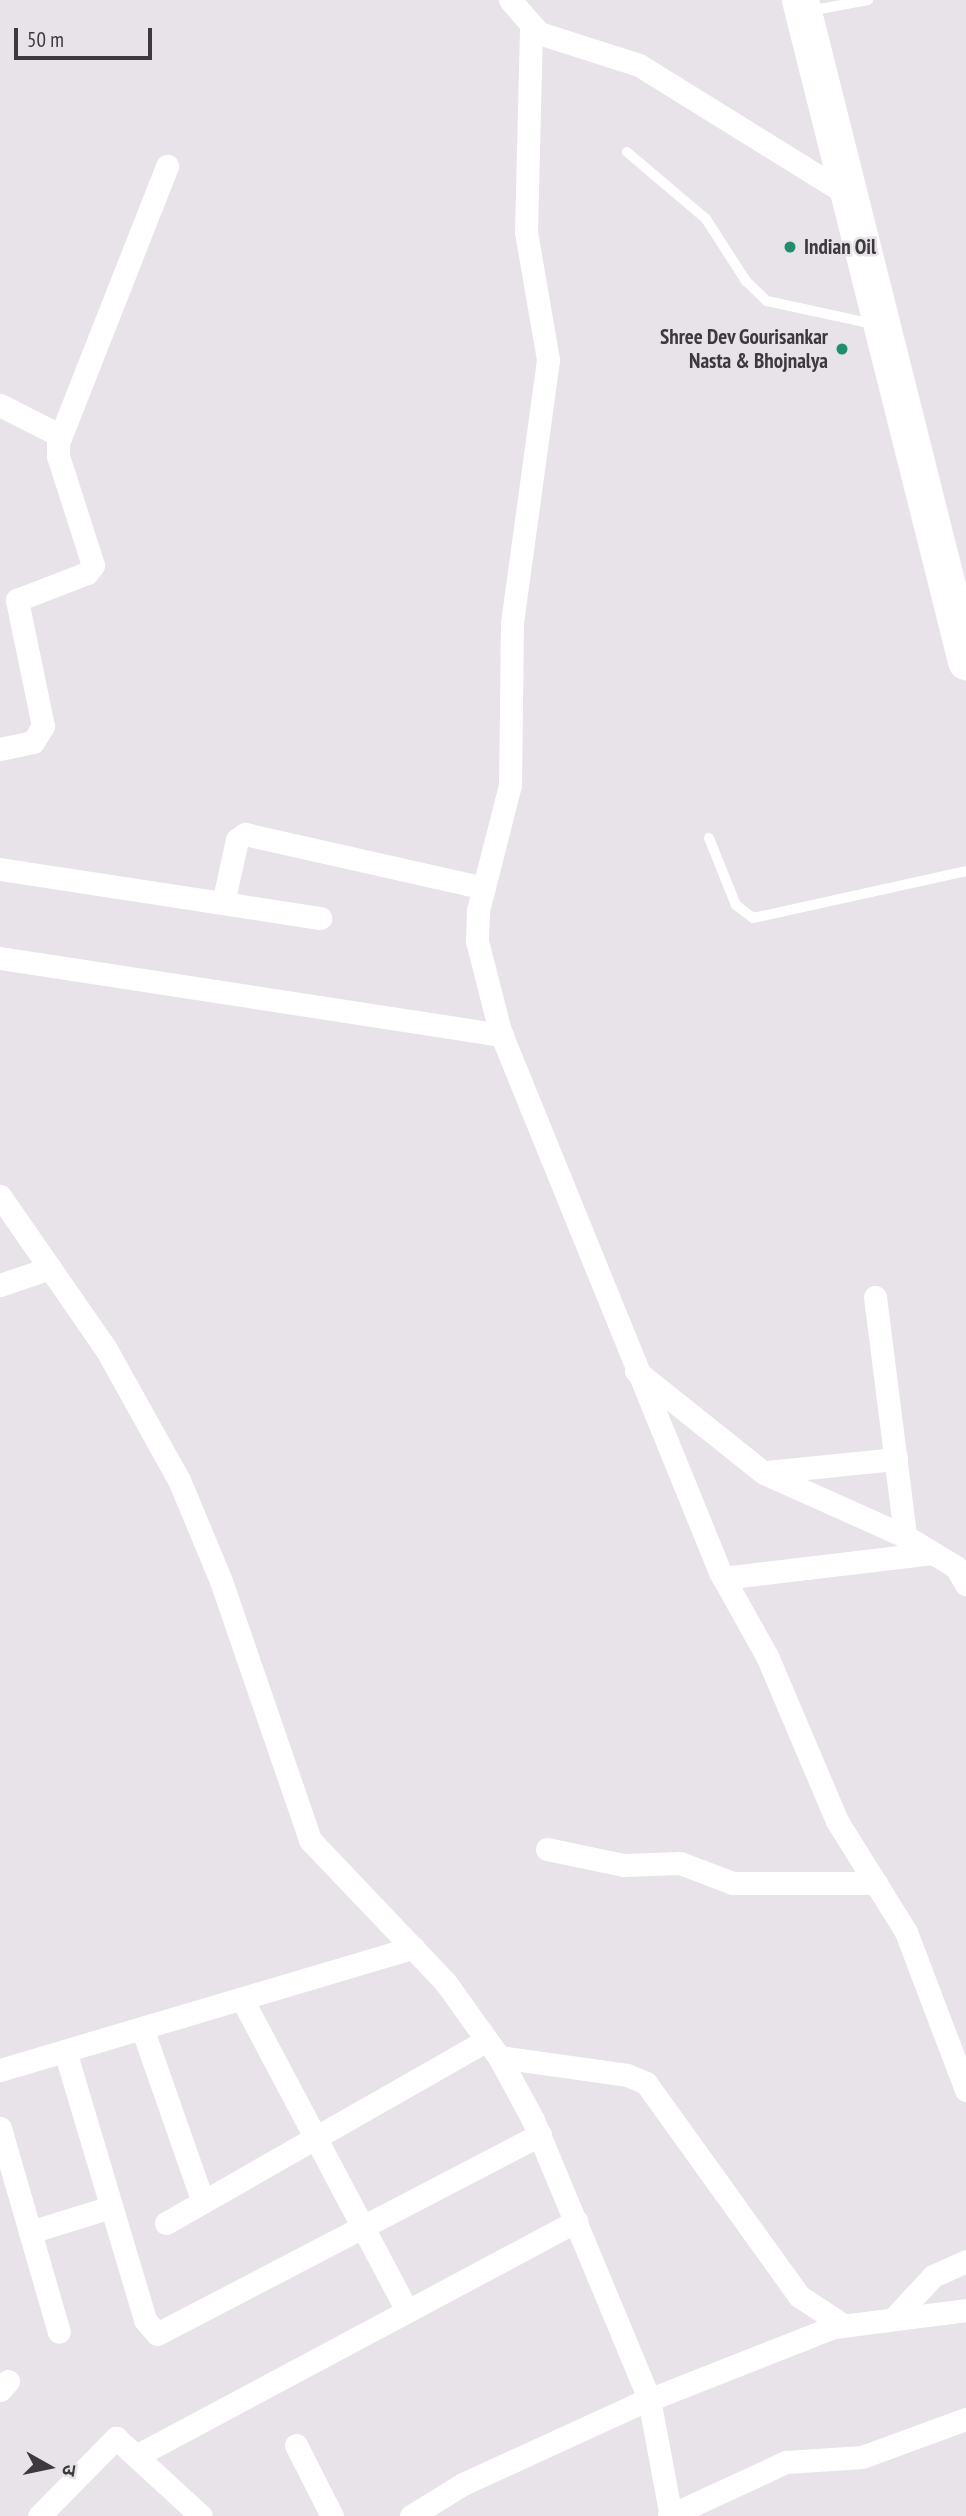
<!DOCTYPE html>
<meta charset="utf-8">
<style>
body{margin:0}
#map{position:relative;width:966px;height:2516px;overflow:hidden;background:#e8e2e9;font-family:"PT Sans Narrow","Noto Sans Devanagari",sans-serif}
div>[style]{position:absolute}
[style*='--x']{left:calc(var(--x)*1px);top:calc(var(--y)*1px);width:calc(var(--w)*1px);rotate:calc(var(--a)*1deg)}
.service>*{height:10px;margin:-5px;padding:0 5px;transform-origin:5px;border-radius:5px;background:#fff}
.minor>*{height:23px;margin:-11.5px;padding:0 11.5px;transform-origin:11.5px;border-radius:11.5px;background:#fff}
.trunk>*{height:37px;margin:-18.5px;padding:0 18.5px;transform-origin:18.5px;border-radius:18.5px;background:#fff}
.dots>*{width:19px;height:19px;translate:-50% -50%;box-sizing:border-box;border:4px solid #e8e2e9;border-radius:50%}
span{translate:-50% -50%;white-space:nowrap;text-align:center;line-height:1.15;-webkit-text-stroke:5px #e8e2e9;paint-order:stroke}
.poi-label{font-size:21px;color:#3d3a3d;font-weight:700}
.left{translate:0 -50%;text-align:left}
.right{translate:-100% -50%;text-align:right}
.north{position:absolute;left:14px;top:2432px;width:70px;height:70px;-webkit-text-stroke:5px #e8e2e9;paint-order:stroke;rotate:99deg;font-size:19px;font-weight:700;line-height:28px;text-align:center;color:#3d3a3d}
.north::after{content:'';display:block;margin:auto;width:24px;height:32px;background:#3d3a3d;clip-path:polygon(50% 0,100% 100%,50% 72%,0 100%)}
.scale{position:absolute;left:14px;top:28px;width:138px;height:32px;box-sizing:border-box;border:4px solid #3d3a3d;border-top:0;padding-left:9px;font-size:21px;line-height:24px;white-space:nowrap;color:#3d3a3d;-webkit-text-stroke:5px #e8e2e9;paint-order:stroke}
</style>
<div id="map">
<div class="service">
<div style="--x:809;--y:11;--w:60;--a:-10.6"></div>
<div style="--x:627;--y:152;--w:104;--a:40.3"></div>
<div style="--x:706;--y:219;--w:74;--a:57.2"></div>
<div style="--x:746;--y:281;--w:29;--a:44"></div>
<div style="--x:767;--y:301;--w:108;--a:12.2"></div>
<div style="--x:709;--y:838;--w:72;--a:68.1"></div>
<div style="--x:736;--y:905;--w:21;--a:37"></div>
<div style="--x:753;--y:918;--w:218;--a:-12.4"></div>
</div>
<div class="minor">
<div style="--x:510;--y:0;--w:44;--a:48.7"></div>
<div style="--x:539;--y:33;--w:105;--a:17.7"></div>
<div style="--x:639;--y:65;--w:248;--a:31.8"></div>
<div style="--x:531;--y:28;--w:204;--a:91.4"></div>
<div style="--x:526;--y:232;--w:130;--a:80.2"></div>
<div style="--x:548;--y:360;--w:265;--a:97.8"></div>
<div style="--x:512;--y:623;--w:162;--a:90.7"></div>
<div style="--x:510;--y:785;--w:130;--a:104.3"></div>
<div style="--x:478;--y:911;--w:30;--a:92"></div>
<div style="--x:477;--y:941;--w:93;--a:75.7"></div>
<div style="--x:500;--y:1031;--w:584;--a:67.87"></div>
<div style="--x:720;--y:1572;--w:96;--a:60.8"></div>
<div style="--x:767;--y:1656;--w:179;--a:67"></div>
<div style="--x:837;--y:1821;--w:131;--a:58.1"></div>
<div style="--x:906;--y:1932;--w:169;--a:69.2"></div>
<div style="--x:0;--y:405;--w:68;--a:26.9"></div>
<div style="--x:0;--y:749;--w:34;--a:-12"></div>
<div style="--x:33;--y:742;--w:19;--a:-58"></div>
<div style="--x:43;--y:726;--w:129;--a:-101.7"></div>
<div style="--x:17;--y:600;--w:75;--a:-21.1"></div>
<div style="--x:87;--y:573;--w:10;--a:-53"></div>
<div style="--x:93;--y:565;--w:114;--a:-107.8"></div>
<div style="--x:58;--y:456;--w:13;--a:-90"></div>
<div style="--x:58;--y:443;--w:298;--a:-68.5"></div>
<div style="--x:0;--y:869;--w:324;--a:8.7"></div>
<div style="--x:223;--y:903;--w:65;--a:-77.5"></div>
<div style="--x:237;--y:840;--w:10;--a:-37"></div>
<div style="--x:245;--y:834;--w:245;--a:12.7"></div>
<div style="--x:0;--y:958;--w:508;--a:8.72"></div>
<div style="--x:0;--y:1196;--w:186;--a:55.3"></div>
<div style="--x:106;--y:1349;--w:150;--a:60.9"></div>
<div style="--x:179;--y:1480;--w:109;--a:67.4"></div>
<div style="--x:221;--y:1581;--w:274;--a:71"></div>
<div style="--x:310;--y:1840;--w:197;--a:46.4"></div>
<div style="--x:446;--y:1983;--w:91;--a:54.4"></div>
<div style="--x:499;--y:2057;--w:72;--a:61.6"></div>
<div style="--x:533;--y:2120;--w:302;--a:67.4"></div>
<div style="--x:649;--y:2399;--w:119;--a:79.4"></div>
<div style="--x:0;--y:1285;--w:53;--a:-18.8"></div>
<div style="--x:875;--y:1297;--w:241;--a:82.8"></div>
<div style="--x:636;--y:1371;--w:164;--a:38.6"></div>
<div style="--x:764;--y:1473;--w:154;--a:24.1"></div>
<div style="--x:905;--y:1536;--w:60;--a:31.3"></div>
<div style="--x:956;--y:1567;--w:20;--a:60"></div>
<div style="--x:767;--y:1472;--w:130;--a:-5.8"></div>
<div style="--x:723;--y:1578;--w:211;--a:-6.8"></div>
<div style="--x:547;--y:1849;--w:78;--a:11.9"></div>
<div style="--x:623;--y:1865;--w:57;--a:-2"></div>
<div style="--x:680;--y:1863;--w:57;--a:20.7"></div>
<div style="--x:733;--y:1883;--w:143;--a:0"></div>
<div style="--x:242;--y:1999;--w:353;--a:62.1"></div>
<div style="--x:142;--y:2028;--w:184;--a:70.7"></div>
<div style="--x:65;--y:2051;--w:281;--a:73.4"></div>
<div style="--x:145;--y:2320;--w:18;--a:49"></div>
<div style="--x:157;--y:2334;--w:432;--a:-27.5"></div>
<div style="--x:499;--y:2057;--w:129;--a:8"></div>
<div style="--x:627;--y:2075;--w:21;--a:23"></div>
<div style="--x:646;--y:2083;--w:262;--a:54.3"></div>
<div style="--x:799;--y:2296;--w:53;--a:33.4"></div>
<div style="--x:0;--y:2070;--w:431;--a:-16.5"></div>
<div style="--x:0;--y:2128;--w:212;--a:73.9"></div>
<div style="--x:166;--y:2223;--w:369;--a:-29.7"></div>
<div style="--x:30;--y:2232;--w:85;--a:-17.2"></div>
<div style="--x:894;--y:2318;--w:57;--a:-47.1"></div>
<div style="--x:933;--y:2276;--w:36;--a:-24"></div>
<div style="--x:0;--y:2390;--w:12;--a:-48"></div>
<div style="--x:296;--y:2445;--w:80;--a:63.1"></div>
<div style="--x:138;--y:2455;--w:497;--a:-28.1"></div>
<div style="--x:39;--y:2516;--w:110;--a:-45.4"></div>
<div style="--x:116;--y:2438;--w:115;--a:42.5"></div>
<div style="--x:411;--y:2516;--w:61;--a:-31.6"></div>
<div style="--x:463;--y:2484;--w:187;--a:-24.6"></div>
<div style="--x:633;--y:2406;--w:216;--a:-21.5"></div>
<div style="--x:834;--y:2327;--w:133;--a:-7.3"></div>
<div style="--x:669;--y:2516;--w:129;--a:-24.8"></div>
<div style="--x:786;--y:2462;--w:76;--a:-3.8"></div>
<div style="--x:862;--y:2457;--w:111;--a:-20.1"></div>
</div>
<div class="trunk">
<div style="--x:800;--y:0;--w:682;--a:75.9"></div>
</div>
<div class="dots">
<div style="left:790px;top:247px;background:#208d6c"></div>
<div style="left:842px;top:349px;background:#208d6c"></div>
</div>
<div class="poi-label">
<span class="left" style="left:804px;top:247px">Indian Oil</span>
<span class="right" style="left:828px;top:349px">Shree Dev Gourisankar<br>Nasta &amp; Bhojnalya</span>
</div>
<div class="north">उ</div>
<div class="scale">50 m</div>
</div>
